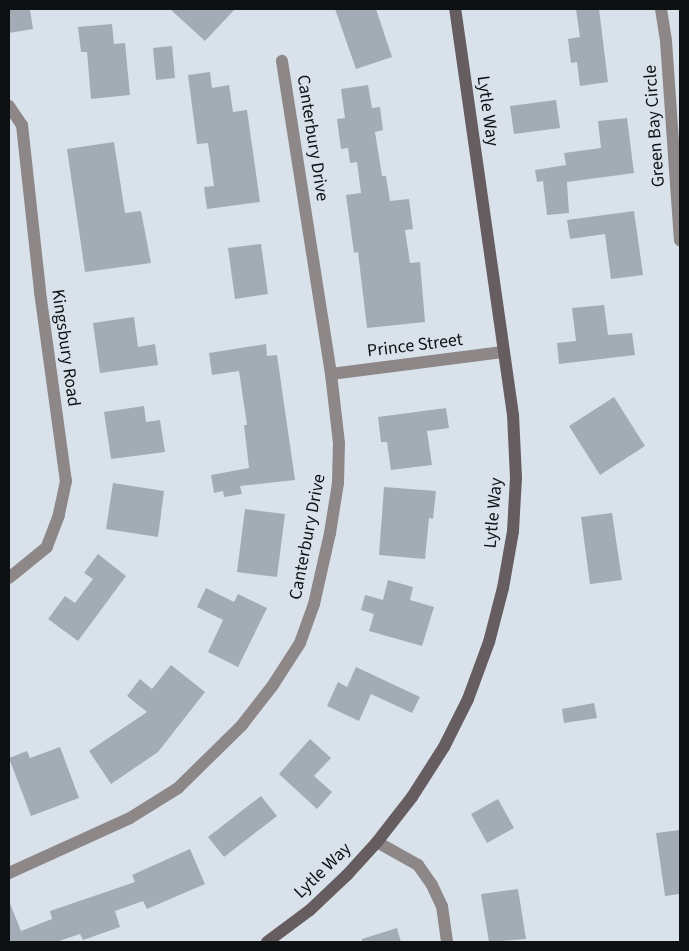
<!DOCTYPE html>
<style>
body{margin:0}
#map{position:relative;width:689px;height:951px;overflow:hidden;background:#d9e2eb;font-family:"Source Sans 3",sans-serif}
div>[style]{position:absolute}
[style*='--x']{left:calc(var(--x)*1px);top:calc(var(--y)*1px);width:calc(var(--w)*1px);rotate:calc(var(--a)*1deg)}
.building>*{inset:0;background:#a3acb5}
.street>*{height:12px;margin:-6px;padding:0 6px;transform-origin:6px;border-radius:6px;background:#8d8788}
.secondary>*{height:12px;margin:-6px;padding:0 6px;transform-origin:6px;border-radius:6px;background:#655d5f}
span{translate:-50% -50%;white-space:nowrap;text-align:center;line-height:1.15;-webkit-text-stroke:4px #d9e2eb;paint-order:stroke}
.street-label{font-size:18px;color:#0e1114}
.frame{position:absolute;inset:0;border:10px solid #0e1114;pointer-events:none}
</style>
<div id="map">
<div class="building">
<div style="clip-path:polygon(9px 9px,30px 9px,33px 29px,9px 33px)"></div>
<div style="clip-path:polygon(170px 9px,235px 9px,205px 41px)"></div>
<div style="clip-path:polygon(335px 9px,376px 9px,392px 57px,356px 69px)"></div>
<div style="clip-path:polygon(576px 9px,599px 9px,608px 82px,580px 86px,577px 62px,571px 63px,568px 39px,580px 37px)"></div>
<div style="clip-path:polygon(112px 24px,114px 44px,125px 43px,130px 95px,91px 99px,87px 52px,81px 52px,78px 27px)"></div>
<div style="clip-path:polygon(172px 46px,175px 78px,156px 80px,153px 48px)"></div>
<div style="clip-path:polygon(210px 72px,212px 88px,229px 85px,233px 112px,247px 110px,260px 202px,207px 209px,204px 187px,214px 186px,208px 143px,197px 144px,188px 75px)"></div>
<div style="clip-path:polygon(368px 85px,372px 108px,380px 107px,383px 130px,375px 132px,382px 176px,386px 176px,390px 201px,409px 199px,413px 229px,405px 230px,410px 263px,420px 262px,425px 322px,367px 328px,358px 252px,354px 253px,346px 195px,361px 193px,357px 162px,350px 163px,348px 148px,341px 149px,337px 119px,345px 118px,341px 89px)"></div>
<div style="clip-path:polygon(556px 100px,560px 128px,514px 134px,510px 106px)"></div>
<div style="clip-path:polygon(627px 118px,634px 173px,567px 182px,569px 213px,547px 215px,543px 181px,537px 182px,535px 170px,566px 165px,564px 153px,601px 148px,598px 121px)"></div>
<div style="clip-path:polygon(114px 142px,125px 213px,141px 211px,151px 263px,85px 272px,67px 149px)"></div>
<div style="clip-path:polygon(634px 211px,643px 275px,611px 279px,605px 234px,570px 239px,567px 220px)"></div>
<div style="clip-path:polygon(261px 244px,268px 294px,235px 299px,228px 248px)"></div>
<div style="clip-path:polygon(604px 305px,608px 335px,632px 333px,635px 355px,559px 364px,557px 343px,576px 341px,572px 308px)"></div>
<div style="clip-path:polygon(134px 317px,138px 347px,155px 344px,158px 365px,100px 373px,93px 323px)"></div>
<div style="clip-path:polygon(266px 344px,267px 356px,277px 355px,295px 480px,240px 486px,242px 494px,224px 497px,223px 491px,214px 493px,211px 475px,249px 468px,244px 425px,247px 425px,239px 371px,212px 375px,209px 353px)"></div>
<div style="clip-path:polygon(614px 397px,645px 446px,600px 475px,569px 426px)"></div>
<div style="clip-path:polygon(144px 406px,146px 422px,160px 420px,165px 452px,111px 459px,104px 412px)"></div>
<div style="clip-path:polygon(446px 408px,449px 428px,427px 431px,432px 465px,391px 470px,387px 442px,381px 442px,378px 417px)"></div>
<div style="clip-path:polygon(113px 483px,164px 491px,158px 537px,106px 529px)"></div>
<div style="clip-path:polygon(384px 487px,436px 491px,433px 519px,429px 518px,425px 559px,379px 555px)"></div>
<div style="clip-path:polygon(245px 509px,285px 514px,277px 577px,237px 572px)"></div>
<div style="clip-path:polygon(612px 513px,622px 580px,590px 584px,581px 517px)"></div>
<div style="clip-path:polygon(98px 554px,126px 576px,78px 641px,48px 619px,65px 596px,75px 603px,93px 579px,84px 573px)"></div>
<div style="clip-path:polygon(388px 580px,413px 587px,410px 600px,434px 607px,422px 646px,369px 631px,374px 614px,361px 610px,365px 595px,383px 600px)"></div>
<div style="clip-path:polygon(206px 588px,234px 602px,238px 594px,267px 608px,238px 667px,208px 652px,223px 620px,197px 607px)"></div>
<div style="clip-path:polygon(171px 665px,205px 692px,158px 752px,111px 784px,89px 751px,147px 712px,127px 696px,140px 679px,152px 689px)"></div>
<div style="clip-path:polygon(356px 667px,420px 697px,412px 713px,371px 694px,359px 721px,327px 706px,338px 682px,347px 687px)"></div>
<div style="clip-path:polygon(594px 703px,597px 718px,564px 723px,562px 709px)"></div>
<div style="clip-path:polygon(310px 739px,331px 758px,314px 776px,332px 792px,317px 809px,279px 774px)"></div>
<div style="clip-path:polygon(60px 747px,79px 798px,31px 816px,9px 758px,27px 751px,30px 758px)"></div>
<div style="clip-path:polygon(261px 796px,277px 816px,224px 857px,208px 837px)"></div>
<div style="clip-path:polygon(498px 799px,514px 828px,487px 843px,471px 814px)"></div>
<div style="clip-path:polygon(680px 830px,680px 894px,665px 896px,656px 833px)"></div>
<div style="clip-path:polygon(190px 849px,205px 884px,147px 909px,143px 901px,115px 911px,120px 927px,83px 940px,80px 934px,56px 942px,9px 942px,9px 901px,21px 931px,52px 919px,50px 911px,135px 882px,132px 875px)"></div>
<div style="clip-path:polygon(518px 889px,526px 939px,489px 942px,481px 894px)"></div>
<div style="clip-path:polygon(397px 928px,401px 942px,362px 942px,362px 939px)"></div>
</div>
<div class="street">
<div style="--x:661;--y:9;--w:32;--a:81"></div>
<div style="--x:666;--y:41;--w:200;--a:86"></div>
<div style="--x:9;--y:106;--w:23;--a:56"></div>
<div style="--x:22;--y:125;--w:168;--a:83.8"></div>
<div style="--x:40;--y:292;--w:191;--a:82.2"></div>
<div style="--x:66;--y:481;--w:35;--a:102"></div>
<div style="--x:59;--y:515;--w:34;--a:111"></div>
<div style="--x:47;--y:547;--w:49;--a:140.8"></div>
<div style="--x:331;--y:374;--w:173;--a:-7.3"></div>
<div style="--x:377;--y:842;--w:47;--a:29.3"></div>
<div style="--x:418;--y:865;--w:24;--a:55"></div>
<div style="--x:432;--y:885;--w:23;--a:65"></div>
<div style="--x:442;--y:906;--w:36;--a:82"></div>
<div style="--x:9;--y:873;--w:133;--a:-24.4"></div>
<div style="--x:130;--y:818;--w:57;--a:-32"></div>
<div style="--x:178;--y:788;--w:90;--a:-44.5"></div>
<div style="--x:242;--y:725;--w:51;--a:-52.2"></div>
<div style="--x:273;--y:685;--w:50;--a:-57.3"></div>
<div style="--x:300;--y:643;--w:41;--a:-70.3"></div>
<div style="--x:314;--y:604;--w:73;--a:-77.3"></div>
<div style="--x:330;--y:533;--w:51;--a:-80.9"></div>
<div style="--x:338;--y:483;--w:40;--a:-88.6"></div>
<div style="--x:339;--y:443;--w:69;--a:-96.6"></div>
<div style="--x:331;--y:374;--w:317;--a:-98.9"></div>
</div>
<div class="secondary">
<div style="--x:267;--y:942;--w:54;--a:-36.7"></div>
<div style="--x:310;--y:910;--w:51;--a:-43.4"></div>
<div style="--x:347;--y:875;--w:45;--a:-47.7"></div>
<div style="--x:377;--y:842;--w:57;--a:-52.1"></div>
<div style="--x:412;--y:797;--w:59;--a:-57.4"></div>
<div style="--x:444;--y:747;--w:54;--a:-63.4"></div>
<div style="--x:468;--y:699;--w:61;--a:-69.8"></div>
<div style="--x:489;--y:642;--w:56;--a:-75.5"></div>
<div style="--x:503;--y:588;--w:58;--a:-80"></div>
<div style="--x:513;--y:531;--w:53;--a:-86.8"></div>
<div style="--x:516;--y:478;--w:63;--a:-92.7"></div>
<div style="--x:513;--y:415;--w:410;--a:-98.1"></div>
</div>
<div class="street-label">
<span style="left:487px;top:111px;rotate:82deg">Lytle Way</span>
<span style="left:655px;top:126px;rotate:-94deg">Green Bay Circle</span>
<span style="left:312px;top:138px;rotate:81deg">Canterbury Drive</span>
<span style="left:415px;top:346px;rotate:-7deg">Prince Street</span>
<span style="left:65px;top:348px;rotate:82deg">Kingsbury Road</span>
<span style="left:494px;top:513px;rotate:-85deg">Lytle Way</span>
<span style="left:308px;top:537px;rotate:-79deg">Canterbury Drive</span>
<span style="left:323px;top:871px;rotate:-44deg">Lytle Way</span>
</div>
<div class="frame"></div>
</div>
